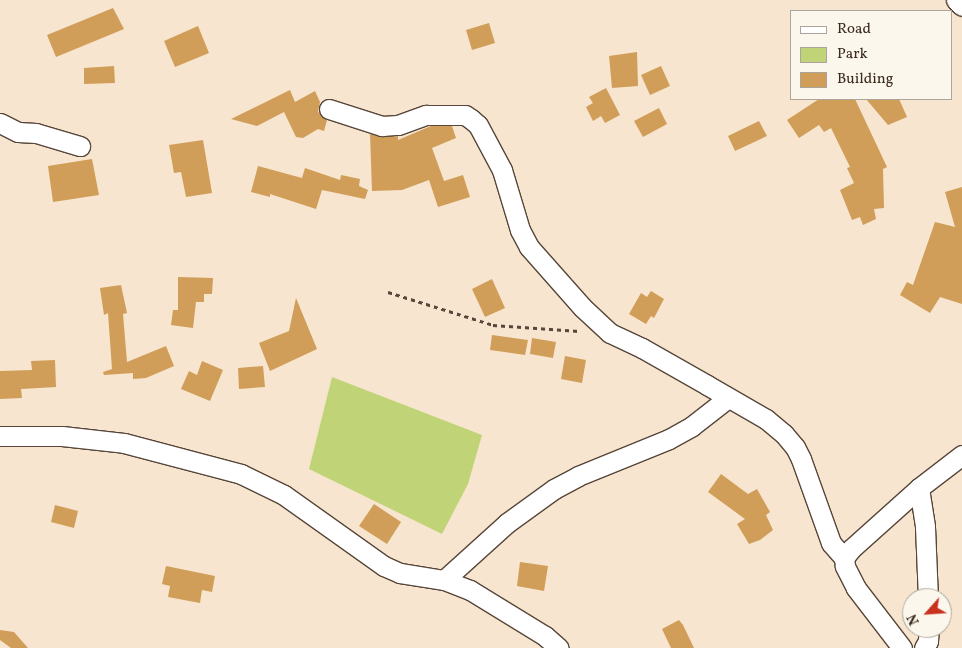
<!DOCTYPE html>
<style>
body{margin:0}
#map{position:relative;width:962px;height:648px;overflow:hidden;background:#f7e5cf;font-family:Vollkorn,serif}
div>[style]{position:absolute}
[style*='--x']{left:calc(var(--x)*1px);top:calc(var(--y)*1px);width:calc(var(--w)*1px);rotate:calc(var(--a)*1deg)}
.green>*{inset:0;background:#c0d477}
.building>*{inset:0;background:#d09e58}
.path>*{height:3px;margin-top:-1.5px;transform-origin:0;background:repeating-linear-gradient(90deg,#574639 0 4px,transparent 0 8px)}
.roads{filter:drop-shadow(1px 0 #574639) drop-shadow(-1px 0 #574639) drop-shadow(0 1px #574639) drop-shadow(0 -1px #574639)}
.minor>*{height:19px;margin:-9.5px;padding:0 9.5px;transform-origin:9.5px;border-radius:9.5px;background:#fff}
span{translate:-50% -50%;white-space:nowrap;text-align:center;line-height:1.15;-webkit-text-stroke:4px #fbf7ec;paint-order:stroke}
.legend{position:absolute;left:790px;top:10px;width:162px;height:90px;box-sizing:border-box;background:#fbf7ec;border:1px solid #aea59a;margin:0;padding:6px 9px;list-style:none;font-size:15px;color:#3b2a1e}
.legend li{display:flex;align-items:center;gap:10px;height:25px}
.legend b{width:25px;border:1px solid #aea59a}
.north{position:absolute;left:902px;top:588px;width:50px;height:50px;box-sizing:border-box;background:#fbf7ec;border:1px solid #aea59a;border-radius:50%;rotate:244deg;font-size:14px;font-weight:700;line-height:20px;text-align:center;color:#3b2a1e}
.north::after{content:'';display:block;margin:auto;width:18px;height:22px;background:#c8321e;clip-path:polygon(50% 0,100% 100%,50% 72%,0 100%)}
</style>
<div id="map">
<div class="green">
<div style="clip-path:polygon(332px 377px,482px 435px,468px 484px,442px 534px,309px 469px)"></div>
</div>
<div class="building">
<div style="clip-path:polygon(113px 8px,124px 29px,56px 57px,47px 35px)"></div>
<div style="clip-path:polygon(489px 23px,495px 43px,472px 50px,466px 30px)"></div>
<div style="clip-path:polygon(198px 26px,209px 53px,175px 67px,164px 41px)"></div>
<div style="clip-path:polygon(637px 52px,638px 86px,612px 88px,609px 56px)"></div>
<div style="clip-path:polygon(114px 66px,115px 83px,84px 84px,84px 68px)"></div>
<div style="clip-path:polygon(661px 66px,670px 86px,650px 95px,641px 75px)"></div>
<div style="clip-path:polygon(606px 88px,620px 115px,605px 123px,601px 116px,593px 121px,586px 107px,593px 103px,589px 97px)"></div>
<div style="clip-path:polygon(290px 90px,295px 102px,315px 91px,320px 102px,318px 112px,327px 120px,324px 131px,318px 129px,303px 138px,296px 137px,284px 112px,257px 126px,231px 119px)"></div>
<div style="clip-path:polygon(819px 99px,855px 99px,887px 167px,883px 169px,884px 208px,874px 209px,876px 219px,863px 225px,860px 217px,852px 220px,840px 190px,854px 183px,847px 168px,850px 167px,831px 128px,824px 132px,819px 125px,799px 138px,787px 120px)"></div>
<div style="clip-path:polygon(866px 99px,899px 99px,907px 117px,888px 125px)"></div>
<div style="clip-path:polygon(659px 108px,667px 124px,643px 137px,634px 121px)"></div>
<div style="clip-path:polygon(759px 121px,767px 136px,735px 151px,728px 136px)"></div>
<div style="clip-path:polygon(431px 126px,452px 126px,456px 138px,432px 148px,444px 181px,463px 175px,470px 197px,438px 207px,429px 180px,402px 190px,372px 191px,370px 134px,382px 137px,398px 136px,398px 140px)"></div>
<div style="clip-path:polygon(203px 140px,212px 193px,186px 197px,181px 172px,174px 173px,169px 145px)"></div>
<div style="clip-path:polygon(92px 159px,99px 195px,53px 202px,48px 166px)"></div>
<div style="clip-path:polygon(258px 166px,302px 178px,305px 168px,340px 180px,341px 175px,360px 179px,359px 186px,368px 190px,365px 199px,322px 190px,316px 209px,270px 194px,270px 197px,251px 192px)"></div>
<div style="clip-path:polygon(962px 187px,962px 304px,940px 297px,930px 313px,900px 295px,907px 282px,913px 285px,935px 222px,955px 227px,945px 192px)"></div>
<div style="clip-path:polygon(178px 277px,213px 278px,212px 294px,204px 294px,204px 302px,196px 302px,193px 328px,171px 325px,173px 310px,178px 310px)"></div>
<div style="clip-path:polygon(492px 279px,505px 308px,485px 317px,472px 289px)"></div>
<div style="clip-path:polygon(121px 285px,127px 313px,123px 314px,127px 362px,166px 346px,174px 366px,146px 378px,133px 379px,133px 373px,104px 375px,103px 372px,112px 369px,108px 313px,104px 315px,100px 288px)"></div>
<div style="clip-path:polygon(651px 291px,664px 299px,654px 318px,651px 316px,646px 324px,629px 314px,641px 293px,647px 297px)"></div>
<div style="clip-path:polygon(296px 298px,317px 349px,270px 371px,259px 343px,289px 331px)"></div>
<div style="clip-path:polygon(492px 335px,528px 340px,525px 355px,490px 350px)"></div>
<div style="clip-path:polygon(532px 338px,556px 342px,553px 358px,530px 354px)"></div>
<div style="clip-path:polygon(565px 356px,586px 360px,582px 383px,561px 379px)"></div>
<div style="clip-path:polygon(55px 360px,56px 387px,21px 389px,22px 398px,0 399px,0 371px,32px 370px,31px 361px)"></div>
<div style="clip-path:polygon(202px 361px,223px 370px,210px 401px,181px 389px,189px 371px,197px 375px)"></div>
<div style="clip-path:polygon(263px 366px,265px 387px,239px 389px,238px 368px)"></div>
<div style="clip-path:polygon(721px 474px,748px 494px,757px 489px,770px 512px,766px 515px,773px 530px,760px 540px,749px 544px,737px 524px,745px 519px,708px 492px)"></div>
<div style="clip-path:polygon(374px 504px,401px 522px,387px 544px,359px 526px)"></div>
<div style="clip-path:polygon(55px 505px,78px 511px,74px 528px,51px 522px)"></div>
<div style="clip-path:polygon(520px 562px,548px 566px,544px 591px,517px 586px)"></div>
<div style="clip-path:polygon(166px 566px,215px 576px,212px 592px,202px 590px,200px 603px,168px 597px,170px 586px,162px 584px)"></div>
<div style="clip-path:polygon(679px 620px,683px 625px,694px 648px,671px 648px,662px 629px)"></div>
<div style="clip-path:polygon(0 630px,14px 632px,28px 648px,11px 648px,0 640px)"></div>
</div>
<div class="path">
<div style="--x:388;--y:292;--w:110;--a:17.4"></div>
<div style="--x:493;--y:325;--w:86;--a:4"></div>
</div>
<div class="roads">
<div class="minor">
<div style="--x:956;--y:0;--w:8;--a:45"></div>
<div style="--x:329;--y:109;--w:56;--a:17.8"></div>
<div style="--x:382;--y:126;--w:16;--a:-4"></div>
<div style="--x:398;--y:125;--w:30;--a:-20"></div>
<div style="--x:426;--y:115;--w:39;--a:0"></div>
<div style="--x:465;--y:115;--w:7;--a:34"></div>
<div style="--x:471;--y:119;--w:9;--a:41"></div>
<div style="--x:478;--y:125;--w:51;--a:61.9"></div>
<div style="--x:502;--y:170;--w:63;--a:73.3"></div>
<div style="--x:520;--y:230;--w:19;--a:62"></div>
<div style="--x:529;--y:247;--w:80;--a:48.5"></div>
<div style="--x:582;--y:307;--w:38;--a:43"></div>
<div style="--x:610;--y:333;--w:35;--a:25"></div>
<div style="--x:642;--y:348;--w:75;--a:29.6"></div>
<div style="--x:707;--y:385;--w:68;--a:30"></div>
<div style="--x:766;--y:419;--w:23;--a:40"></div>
<div style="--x:784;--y:434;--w:17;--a:50"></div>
<div style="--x:795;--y:447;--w:13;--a:63"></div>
<div style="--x:801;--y:459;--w:89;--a:70.3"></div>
<div style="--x:831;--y:543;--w:20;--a:49"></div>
<div style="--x:0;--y:123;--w:20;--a:27"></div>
<div style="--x:18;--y:132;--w:18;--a:3"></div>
<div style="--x:36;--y:133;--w:46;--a:16.5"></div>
<div style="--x:0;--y:436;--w:62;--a:0"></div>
<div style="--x:62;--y:436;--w:62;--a:6.4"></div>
<div style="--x:124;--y:443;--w:121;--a:14.8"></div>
<div style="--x:241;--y:474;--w:48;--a:26"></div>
<div style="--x:284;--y:495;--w:123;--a:35.4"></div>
<div style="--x:384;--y:566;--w:17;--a:24"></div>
<div style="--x:400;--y:573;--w:45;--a:9"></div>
<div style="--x:444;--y:580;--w:28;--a:21"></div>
<div style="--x:470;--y:590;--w:88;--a:31.5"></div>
<div style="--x:545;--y:636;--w:18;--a:41"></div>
<div style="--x:919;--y:488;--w:39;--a:81"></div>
<div style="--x:925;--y:527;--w:71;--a:87.6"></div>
<div style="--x:444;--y:580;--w:85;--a:-42.1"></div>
<div style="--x:507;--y:523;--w:58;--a:-35.9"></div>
<div style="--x:554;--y:489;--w:27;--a:-28"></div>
<div style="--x:578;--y:476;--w:98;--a:-22.1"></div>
<div style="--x:669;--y:439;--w:26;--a:-29"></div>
<div style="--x:692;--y:426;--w:46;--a:-37.9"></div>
<div style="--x:902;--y:648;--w:76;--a:-127.5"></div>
<div style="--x:856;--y:588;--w:25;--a:-117"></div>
<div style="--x:845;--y:566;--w:8;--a:-97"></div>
<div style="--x:844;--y:558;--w:11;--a:-52"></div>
<div style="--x:851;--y:549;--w:91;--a:-41.9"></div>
<div style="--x:919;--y:488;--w:54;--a:-37.5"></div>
<div style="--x:924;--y:648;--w:8;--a:-60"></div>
<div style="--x:928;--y:641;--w:13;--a:-86"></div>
</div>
</div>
<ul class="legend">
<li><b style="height:6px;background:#fff"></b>Road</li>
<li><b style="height:14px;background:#c0d477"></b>Park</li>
<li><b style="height:14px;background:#d09e58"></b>Building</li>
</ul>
<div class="north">N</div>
</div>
